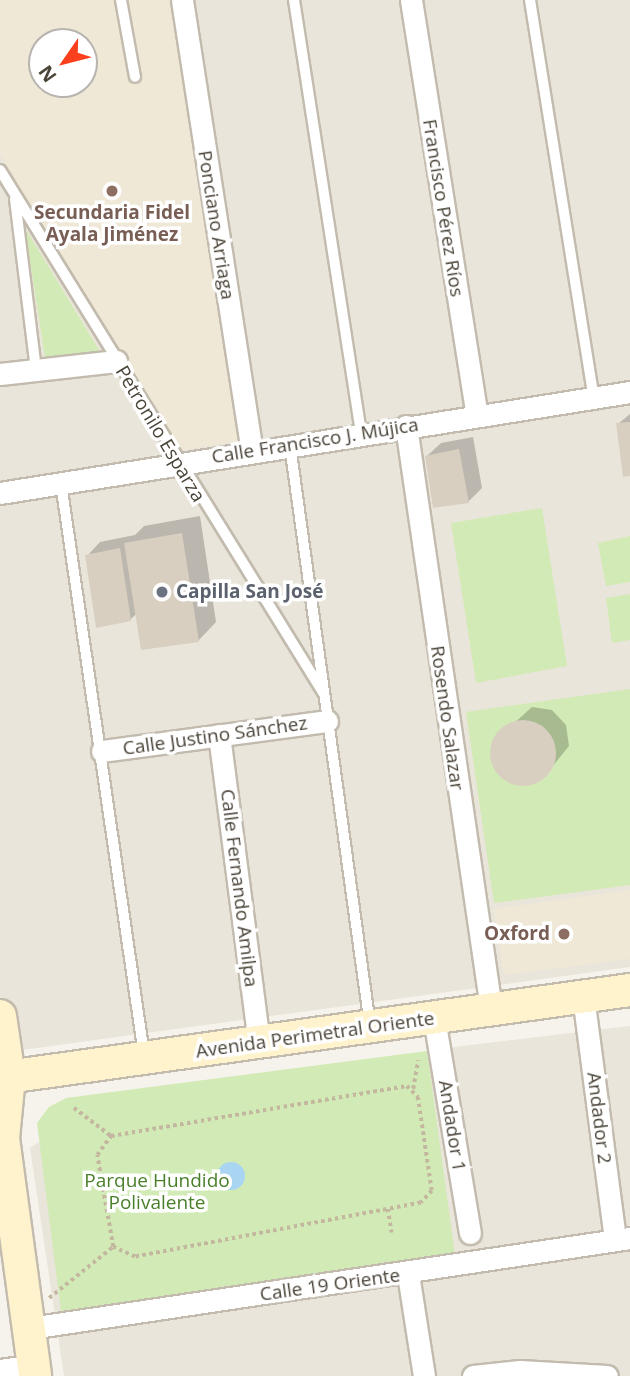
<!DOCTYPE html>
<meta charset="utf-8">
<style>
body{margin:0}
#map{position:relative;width:630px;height:1376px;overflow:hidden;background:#f6f3ec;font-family:"Open Sans",sans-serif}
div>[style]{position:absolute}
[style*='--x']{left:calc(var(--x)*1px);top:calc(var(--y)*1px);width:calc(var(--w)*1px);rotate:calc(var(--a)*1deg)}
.residential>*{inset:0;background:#eae5da}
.education>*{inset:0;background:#efe8d6}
.green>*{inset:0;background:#d2eab5}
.water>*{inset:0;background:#a9d4f2}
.round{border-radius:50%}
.shadow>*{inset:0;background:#0003}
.building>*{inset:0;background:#d8cfc1}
.path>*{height:3.5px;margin-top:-1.75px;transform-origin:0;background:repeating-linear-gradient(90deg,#c4b79f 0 3.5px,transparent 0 7px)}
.roads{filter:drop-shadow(2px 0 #c2bbae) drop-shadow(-2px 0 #c2bbae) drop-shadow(0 2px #c2bbae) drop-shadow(0 -2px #c2bbae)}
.lane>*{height:10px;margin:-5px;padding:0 5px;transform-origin:5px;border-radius:5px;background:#fff}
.street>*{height:21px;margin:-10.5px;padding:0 10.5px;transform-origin:10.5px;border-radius:10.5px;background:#fff}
.secondary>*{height:32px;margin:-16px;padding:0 16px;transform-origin:16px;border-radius:16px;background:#fff3cd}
.dots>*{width:19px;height:19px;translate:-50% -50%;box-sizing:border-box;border:4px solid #fff;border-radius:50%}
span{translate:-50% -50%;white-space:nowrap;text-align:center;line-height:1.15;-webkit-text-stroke:7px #fff;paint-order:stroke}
.street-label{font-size:19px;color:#4b4439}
.education-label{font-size:19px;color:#785e54;font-weight:700}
.right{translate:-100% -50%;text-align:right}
.worship-label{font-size:19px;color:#5b616d;font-weight:700}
.left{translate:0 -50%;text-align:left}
.park-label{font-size:19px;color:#4a7f2a}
.north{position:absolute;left:28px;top:28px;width:70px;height:70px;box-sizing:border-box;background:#fff;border:2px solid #b7b4b0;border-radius:50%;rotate:235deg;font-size:19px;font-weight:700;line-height:28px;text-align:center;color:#4b4439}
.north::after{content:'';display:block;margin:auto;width:24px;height:32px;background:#fc3f1d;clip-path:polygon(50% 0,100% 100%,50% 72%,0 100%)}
</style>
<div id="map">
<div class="residential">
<div style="clip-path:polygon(evenodd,0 0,630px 0,630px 967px,0 1053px,0 0,42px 42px,84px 42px,84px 84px,42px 84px,42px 42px)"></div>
<div style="clip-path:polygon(630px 1026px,630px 1376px,64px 1376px,30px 1148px,97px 1104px,411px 1066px,454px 1047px)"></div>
</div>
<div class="education">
<div style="clip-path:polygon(evenodd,0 0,172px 0,238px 441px,177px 451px,0 155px,0 0,42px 42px,84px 42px,84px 84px,42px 84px,42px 42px)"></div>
<div style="clip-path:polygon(630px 890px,630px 959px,504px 975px,493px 909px)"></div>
</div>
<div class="green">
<div style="clip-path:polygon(25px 228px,104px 358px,46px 364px)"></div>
<div style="clip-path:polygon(542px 508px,567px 666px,476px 683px,451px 523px)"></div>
<div style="clip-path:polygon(630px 536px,630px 582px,606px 586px,598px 543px)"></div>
<div style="clip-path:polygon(630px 594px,630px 640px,612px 643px,606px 598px)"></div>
<div style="clip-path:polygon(630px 689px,630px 885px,494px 903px,466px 712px)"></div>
<div style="clip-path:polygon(427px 1051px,455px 1255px,61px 1311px,37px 1123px,49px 1107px,66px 1098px)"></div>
</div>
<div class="water">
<div class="round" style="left:217px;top:1162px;width:28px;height:28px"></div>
</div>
<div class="shadow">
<div style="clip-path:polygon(630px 414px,630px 475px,618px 424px)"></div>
<div style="clip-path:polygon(473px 437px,482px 488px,468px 502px,427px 456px,441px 443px)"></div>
<div style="clip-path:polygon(200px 516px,216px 622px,199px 640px,137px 613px,130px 620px,87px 556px,100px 542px,135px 535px,144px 526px)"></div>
<div style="clip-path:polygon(532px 707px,552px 710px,566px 725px,569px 746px,543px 778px,513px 783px,492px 761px,494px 741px)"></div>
</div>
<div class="building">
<div style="clip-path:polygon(630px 422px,630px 476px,623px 477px,616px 423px)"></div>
<div style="clip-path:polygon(459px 449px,469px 503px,433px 508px,425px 456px)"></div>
<div style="clip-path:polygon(182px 533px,199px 642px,141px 650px,124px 543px)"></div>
<div style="clip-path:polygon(120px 548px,131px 621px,96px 628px,85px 555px)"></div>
<div class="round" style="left:490px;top:720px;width:66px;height:66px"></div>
</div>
<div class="path">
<div style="--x:407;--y:1086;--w:16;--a:45"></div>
<div style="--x:418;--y:1097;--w:95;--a:81.5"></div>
<div style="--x:432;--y:1191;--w:16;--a:133"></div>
<div style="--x:421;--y:1203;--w:291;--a:169.3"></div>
<div style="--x:135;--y:1257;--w:24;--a:-156"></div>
<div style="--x:113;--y:1247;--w:93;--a:-99.9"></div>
<div style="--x:97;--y:1155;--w:24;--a:-54"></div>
<div style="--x:111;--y:1136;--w:300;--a:-9.6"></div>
<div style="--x:413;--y:1089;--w:29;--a:-80"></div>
<div style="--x:74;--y:1108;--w:46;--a:37.1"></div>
<div style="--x:388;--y:1209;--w:24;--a:81"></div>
<div style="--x:49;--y:1298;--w:82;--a:-38.6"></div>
</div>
<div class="roads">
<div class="lane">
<div style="--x:121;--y:0;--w:78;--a:79.7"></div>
<div style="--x:294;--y:0;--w:439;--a:81.2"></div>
<div style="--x:530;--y:0;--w:403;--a:80.9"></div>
<div style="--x:0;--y:170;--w:616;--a:58.27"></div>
<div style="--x:15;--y:199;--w:172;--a:83"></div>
<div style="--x:290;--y:445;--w:585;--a:82.15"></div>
<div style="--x:61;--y:483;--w:578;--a:81.74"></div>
</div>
<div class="street">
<div style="--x:182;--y:0;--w:455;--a:81.2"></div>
<div style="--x:411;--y:0;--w:420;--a:81"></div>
<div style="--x:0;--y:374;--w:117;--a:-6.4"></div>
<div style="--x:406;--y:426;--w:589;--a:81.7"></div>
<div style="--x:0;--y:493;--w:638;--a:-9.11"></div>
<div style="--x:219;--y:735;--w:310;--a:82.6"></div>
<div style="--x:102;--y:751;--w:227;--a:-7.6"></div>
<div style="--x:583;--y:996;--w:246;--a:82.5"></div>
<div style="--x:434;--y:1018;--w:218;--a:80.5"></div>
<div style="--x:408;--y:1274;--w:103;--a:81.1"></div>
<div style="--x:30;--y:1328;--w:607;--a:-8.53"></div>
<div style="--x:0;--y:1370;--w:34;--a:-8"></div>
<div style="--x:473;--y:1376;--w:47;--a:-6.1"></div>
<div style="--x:520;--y:1371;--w:87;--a:3.3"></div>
</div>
<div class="secondary">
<div style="--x:0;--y:1016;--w:62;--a:81.6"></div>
<div style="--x:9;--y:1077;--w:61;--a:95.6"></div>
<div style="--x:3;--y:1138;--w:240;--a:82.3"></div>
<div style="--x:0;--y:1078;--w:636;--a:-7.95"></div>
</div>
</div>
<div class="dots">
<div style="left:112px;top:191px;background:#8d6e63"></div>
<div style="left:162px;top:592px;background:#6b7280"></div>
<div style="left:564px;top:934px;background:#8d6e63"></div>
</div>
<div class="street-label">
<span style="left:443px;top:208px;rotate:81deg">Francisco Pérez Ríos</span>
<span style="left:216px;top:225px;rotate:81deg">Ponciano Arriaga</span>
<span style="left:160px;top:434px;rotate:59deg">Petronilo Esparza</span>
<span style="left:315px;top:441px;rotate:-9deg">Calle Francisco J. Mújica</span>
<span style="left:447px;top:718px;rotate:82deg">Rosendo Salazar</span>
<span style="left:215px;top:736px;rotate:-8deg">Calle Justino Sánchez</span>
<span style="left:239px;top:888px;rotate:83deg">Calle Fernando Amilpa</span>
<span style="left:315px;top:1035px;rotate:-8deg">Avenida Perimetral Oriente</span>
<span style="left:599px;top:1118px;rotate:83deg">Andador 2</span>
<span style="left:452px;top:1126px;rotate:81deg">Andador 1</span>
<span style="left:330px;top:1285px;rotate:-8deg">Calle 19 Oriente</span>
</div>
<div class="education-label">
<span style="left:112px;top:224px">Secundaria Fidel<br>Ayala Jiménez</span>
<span class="right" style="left:550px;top:934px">Oxford</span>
</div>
<div class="worship-label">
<span class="left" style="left:176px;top:592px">Capilla San José</span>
</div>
<div class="park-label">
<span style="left:157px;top:1192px">Parque Hundido<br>Polivalente</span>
</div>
<div class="north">N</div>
</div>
